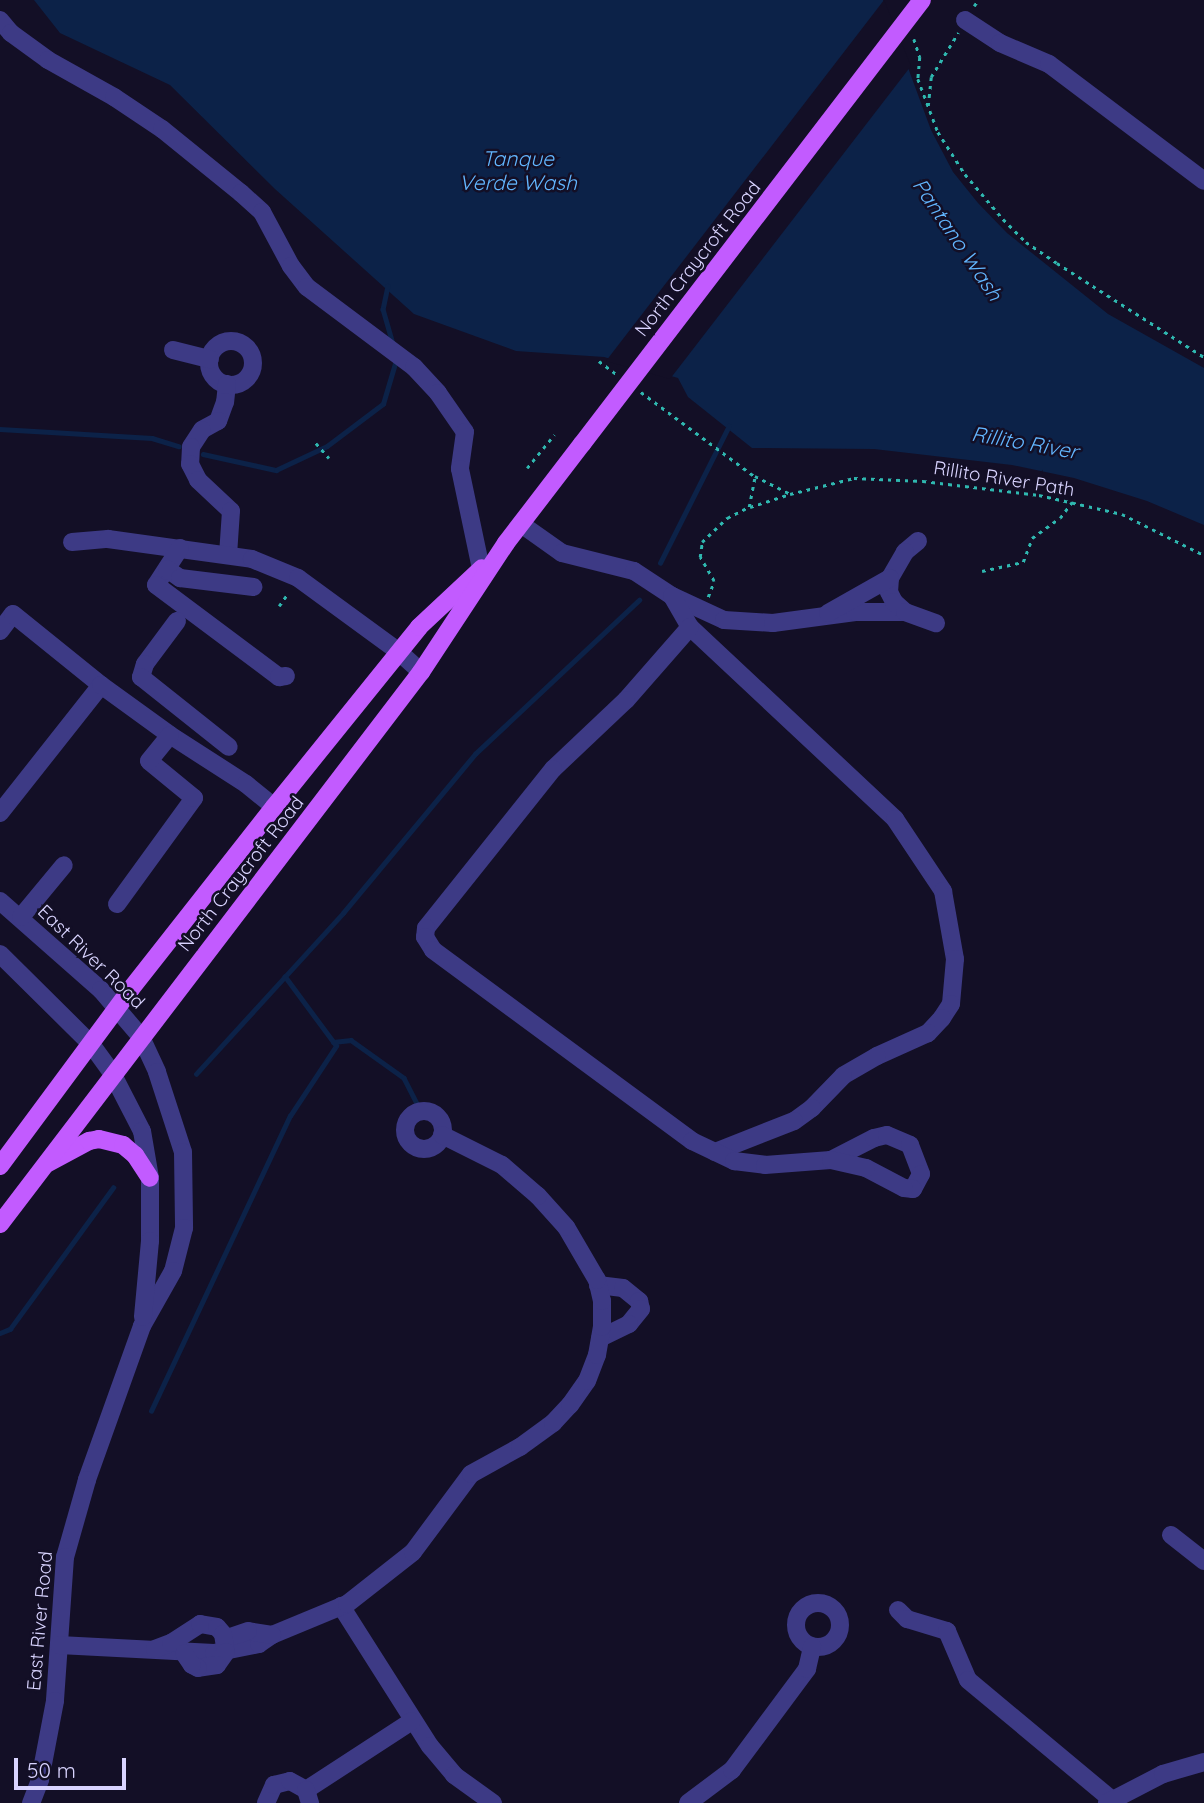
<!DOCTYPE html>
<style>
body{margin:0}
#map{position:relative;width:1204px;height:1803px;overflow:hidden;background:#130f26;font-family:Quicksand,sans-serif}
div>[style]{position:absolute}
[style*='--x']{left:calc(var(--x)*1px);top:calc(var(--y)*1px);width:calc(var(--w)*1px);rotate:calc(var(--a)*1deg)}
.water>*{inset:0;background:#0c2248}
.pier>*{inset:0;background:#130f26}
.stream>*{height:4.5px;margin:-2.25px;padding:0 2.25px;transform-origin:2.25px;border-radius:2.25px;background:#0c2248}
.path>*{height:2.5px;margin-top:-1.25px;transform-origin:0;background:repeating-linear-gradient(90deg,#2fb8b0 0 3.5px,transparent 0 8.5px)}
.minor>*{height:18px;margin:-9px;padding:0 9px;transform-origin:9px;border-radius:9px;background:#3d3a85}
.minor>.ring{margin:-9px;padding:0;box-sizing:content-box;background:none;border:18px solid #3d3a85;border-radius:50%}
.major>*{height:18px;margin:-9px;padding:0 9px;transform-origin:9px;border-radius:9px;background:#c25bff}
.major-bridge>*{height:18px;margin:-9px;padding:0 9px;transform-origin:9px;border-radius:9px;background:#c25bff}
span{translate:-50% -50%;white-space:nowrap;text-align:center;line-height:1.15;-webkit-text-stroke:5px #130f26;paint-order:stroke}
.street-label{font-size:19px;color:#d9d4ff}
.water-label{font-size:21px;color:#62b6ff;font-style:italic}
.scale{position:absolute;left:14px;top:1758px;width:112px;height:32px;box-sizing:border-box;border:4px solid #d9d4ff;border-top:0;padding-left:9px;font-size:21px;line-height:24px;white-space:nowrap;color:#d9d4ff;-webkit-text-stroke:5px #130f26;paint-order:stroke}
</style>
<div id="map">
<div class="water">
<div style="clip-path:polygon(34px 0,883px 0,931px 130px,953px 172px,978px 203px,1007px 233px,1108px 314px,1204px 368px,1204px 525px,1147px 501px,1074px 478px,1012px 465px,874px 449px,752px 448px,688px 397px,678px 378px,604px 357px,516px 351px,414px 314px,275px 189px,170px 85px,60px 33px)"></div>
</div>
<div class="pier">
<div style="clip-path:polygon(884px 0,911px 66px,670px 379px,606px 361px)"></div>
</div>
<div class="stream">
<div style="--x:388;--y:286;--w:24;--a:102"></div>
<div style="--x:383;--y:309;--w:36;--a:74"></div>
<div style="--x:0;--y:429;--w:152;--a:3.4"></div>
<div style="--x:152;--y:438;--w:28;--a:17"></div>
<div style="--x:203;--y:454;--w:75;--a:12.4"></div>
<div style="--x:276;--y:470;--w:56;--a:-25.2"></div>
<div style="--x:327;--y:446;--w:70;--a:-36.9"></div>
<div style="--x:383;--y:404;--w:46;--a:-73.5"></div>
<div style="--x:660;--y:563;--w:153;--a:-63.3"></div>
<div style="--x:333;--y:1042;--w:18;--a:-6"></div>
<div style="--x:351;--y:1040;--w:65;--a:35.6"></div>
<div style="--x:404;--y:1078;--w:31;--a:63"></div>
<div style="--x:196;--y:1074;--w:218;--a:-47.6"></div>
<div style="--x:343;--y:913;--w:207;--a:-50.3"></div>
<div style="--x:475;--y:754;--w:225;--a:-43.2"></div>
<div style="--x:0;--y:1333;--w:11;--a:-22"></div>
<div style="--x:10;--y:1329;--w:175;--a:-53.9"></div>
<div style="--x:151;--y:1411;--w:326;--a:-64.8"></div>
<div style="--x:290;--y:1116;--w:84;--a:-56.7"></div>
<div style="--x:336;--y:1046;--w:86;--a:-126.5"></div>
</div>
<div class="path">
<div style="--x:974;--y:6;--w:7;--a:-56"></div>
<div style="--x:914;--y:39;--w:19;--a:72"></div>
<div style="--x:920;--y:57;--w:22;--a:95"></div>
<div style="--x:918;--y:79;--w:57;--a:69.3"></div>
<div style="--x:938;--y:132;--w:50;--a:57.3"></div>
<div style="--x:965;--y:174;--w:59;--a:49.8"></div>
<div style="--x:1003;--y:219;--w:33;--a:45"></div>
<div style="--x:1026;--y:242;--w:37;--a:34"></div>
<div style="--x:1057;--y:263;--w:174;--a:32.6"></div>
<div style="--x:928;--y:106;--w:29;--a:-84"></div>
<div style="--x:931;--y:77;--w:52;--a:-58.5"></div>
<div style="--x:599;--y:361;--w:21;--a:37"></div>
<div style="--x:641;--y:392;--w:141;--a:36.6"></div>
<div style="--x:316;--y:443;--w:20;--a:49"></div>
<div style="--x:527;--y:468;--w:43;--a:-50.7"></div>
<div style="--x:750;--y:507;--w:42;--a:-18"></div>
<div style="--x:982;--y:571;--w:42;--a:-12.4"></div>
<div style="--x:1023;--y:562;--w:26;--a:-69"></div>
<div style="--x:1032;--y:538;--w:34;--a:-36"></div>
<div style="--x:1060;--y:518;--w:20;--a:-53"></div>
<div style="--x:708;--y:597;--w:17;--a:-69"></div>
<div style="--x:714;--y:581;--w:28;--a:-120"></div>
<div style="--x:700;--y:557;--w:15;--a:-82"></div>
<div style="--x:702;--y:542;--w:35;--a:-44"></div>
<div style="--x:727;--y:518;--w:25;--a:-27"></div>
<div style="--x:749;--y:507;--w:32;--a:-79"></div>
<div style="--x:755;--y:476;--w:39;--a:27"></div>
<div style="--x:790;--y:494;--w:66;--a:-14"></div>
<div style="--x:854;--y:478;--w:69;--a:2.5"></div>
<div style="--x:923;--y:481;--w:117;--a:6.9"></div>
<div style="--x:1039;--y:495;--w:85;--a:12.9"></div>
<div style="--x:1122;--y:514;--w:92;--a:26.6"></div>
<div style="--x:279;--y:606;--w:16;--a:-55"></div>
</div>
<div class="minor">
<div style="--x:0;--y:20;--w:17;--a:50"></div>
<div style="--x:11;--y:33;--w:46;--a:36.1"></div>
<div style="--x:48;--y:60;--w:76;--a:29.3"></div>
<div style="--x:114;--y:97;--w:58;--a:33.7"></div>
<div style="--x:162;--y:129;--w:102;--a:39"></div>
<div style="--x:241;--y:193;--w:28;--a:42"></div>
<div style="--x:262;--y:212;--w:61;--a:61.8"></div>
<div style="--x:291;--y:266;--w:26;--a:53"></div>
<div style="--x:307;--y:287;--w:134;--a:36.8"></div>
<div style="--x:414;--y:367;--w:35;--a:47"></div>
<div style="--x:438;--y:393;--w:47;--a:55.3"></div>
<div style="--x:465;--y:432;--w:37;--a:98"></div>
<div style="--x:460;--y:469;--w:102;--a:78.1"></div>
<div style="--x:965;--y:20;--w:42;--a:33.3"></div>
<div style="--x:1000;--y:43;--w:53;--a:23.2"></div>
<div style="--x:1049;--y:64;--w:194;--a:37"></div>
<div class="ring" style="left:209px;top:341px;width:26px;height:26px"></div>
<div style="--x:173;--y:350;--w:38;--a:14"></div>
<div style="--x:227;--y:384;--w:18;--a:96"></div>
<div style="--x:225;--y:402;--w:20;--a:110"></div>
<div style="--x:218;--y:421;--w:18;--a:151"></div>
<div style="--x:202;--y:430;--w:20;--a:123"></div>
<div style="--x:191;--y:447;--w:17;--a:93"></div>
<div style="--x:190;--y:464;--w:18;--a:63"></div>
<div style="--x:198;--y:480;--w:45;--a:43.2"></div>
<div style="--x:231;--y:511;--w:44;--a:93.9"></div>
<div style="--x:521;--y:524;--w:50;--a:35.3"></div>
<div style="--x:562;--y:553;--w:74;--a:14"></div>
<div style="--x:634;--y:571;--w:45;--a:33.3"></div>
<div style="--x:672;--y:596;--w:57;--a:24.8"></div>
<div style="--x:724;--y:620;--w:49;--a:3.5"></div>
<div style="--x:773;--y:623;--w:83;--a:-7.6"></div>
<div style="--x:855;--y:612;--w:50;--a:0"></div>
<div style="--x:918;--y:541;--w:17;--a:140"></div>
<div style="--x:905;--y:552;--w:30;--a:120"></div>
<div style="--x:890;--y:578;--w:14;--a:94"></div>
<div style="--x:889;--y:592;--w:11;--a:63"></div>
<div style="--x:894;--y:602;--w:15;--a:42"></div>
<div style="--x:905;--y:612;--w:33;--a:20"></div>
<div style="--x:72;--y:542;--w:36;--a:-5"></div>
<div style="--x:108;--y:539;--w:145;--a:7.9"></div>
<div style="--x:252;--y:559;--w:50;--a:22.4"></div>
<div style="--x:298;--y:578;--w:125;--a:36.2"></div>
<div style="--x:399;--y:652;--w:30;--a:42"></div>
<div style="--x:180;--y:548;--w:44;--a:123"></div>
<div style="--x:156;--y:585;--w:154;--a:36.8"></div>
<div style="--x:279;--y:677;--w:7;--a:-8"></div>
<div style="--x:167;--y:569;--w:16;--a:35"></div>
<div style="--x:180;--y:578;--w:74;--a:7"></div>
<div style="--x:672;--y:596;--w:36;--a:60"></div>
<div style="--x:690;--y:627;--w:281;--a:43.1"></div>
<div style="--x:895;--y:819;--w:87;--a:56.3"></div>
<div style="--x:943;--y:891;--w:69;--a:80"></div>
<div style="--x:955;--y:959;--w:45;--a:95.1"></div>
<div style="--x:951;--y:1004;--w:17;--a:123"></div>
<div style="--x:942;--y:1018;--w:21;--a:133"></div>
<div style="--x:928;--y:1033;--w:56;--a:155.7"></div>
<div style="--x:877;--y:1056;--w:39;--a:150"></div>
<div style="--x:843;--y:1076;--w:45;--a:134.1"></div>
<div style="--x:812;--y:1108;--w:22;--a:144"></div>
<div style="--x:794;--y:1121;--w:85;--a:158.6"></div>
<div style="--x:828;--y:613;--w:71;--a:-29.4"></div>
<div style="--x:177;--y:621;--w:54;--a:126.7"></div>
<div style="--x:145;--y:664;--w:14;--a:107"></div>
<div style="--x:141;--y:677;--w:112;--a:38.5"></div>
<div style="--x:690;--y:627;--w:97;--a:131.2"></div>
<div style="--x:626;--y:700;--w:100;--a:136.6"></div>
<div style="--x:553;--y:769;--w:203;--a:128.6"></div>
<div style="--x:426;--y:928;--w:9;--a:96"></div>
<div style="--x:425;--y:937;--w:15;--a:58"></div>
<div style="--x:433;--y:950;--w:322;--a:36.4"></div>
<div style="--x:692;--y:1141;--w:47;--a:25.5"></div>
<div style="--x:734;--y:1161;--w:31;--a:7"></div>
<div style="--x:765;--y:1165;--w:66;--a:-4.3"></div>
<div style="--x:831;--y:1160;--w:48;--a:-27.1"></div>
<div style="--x:874;--y:1138;--w:13;--a:-13"></div>
<div style="--x:887;--y:1135;--w:25;--a:23"></div>
<div style="--x:910;--y:1145;--w:31;--a:69"></div>
<div style="--x:921;--y:1174;--w:17;--a:118"></div>
<div style="--x:913;--y:1189;--w:9;--a:-174"></div>
<div style="--x:904;--y:1188;--w:43;--a:-152.2"></div>
<div style="--x:866;--y:1168;--w:36;--a:-167"></div>
<div style="--x:0;--y:631;--w:21;--a:-53"></div>
<div style="--x:13;--y:614;--w:113;--a:38.9"></div>
<div style="--x:0;--y:813;--w:163;--a:-51.7"></div>
<div style="--x:101;--y:685;--w:85;--a:35.9"></div>
<div style="--x:170;--y:735;--w:90;--a:32.8"></div>
<div style="--x:246;--y:784;--w:36;--a:39"></div>
<div style="--x:0;--y:901;--w:135;--a:41.4"></div>
<div style="--x:101;--y:990;--w:62;--a:49.6"></div>
<div style="--x:141;--y:1037;--w:38;--a:65"></div>
<div style="--x:157;--y:1072;--w:84;--a:72"></div>
<div style="--x:183;--y:1152;--w:76;--a:89.2"></div>
<div style="--x:184;--y:1228;--w:44;--a:104.3"></div>
<div style="--x:173;--y:1271;--w:63;--a:119.4"></div>
<div style="--x:142;--y:1326;--w:164;--a:109.7"></div>
<div style="--x:87;--y:1480;--w:80;--a:105.9"></div>
<div style="--x:65;--y:1557;--w:144;--a:94"></div>
<div style="--x:55;--y:1701;--w:80;--a:100.8"></div>
<div style="--x:40;--y:1780;--w:25;--a:111"></div>
<div style="--x:117;--y:904;--w:131;--a:-54"></div>
<div style="--x:194;--y:798;--w:58;--a:-140.6"></div>
<div style="--x:149;--y:761;--w:33;--a:-51"></div>
<div style="--x:21;--y:917;--w:67;--a:-50.4"></div>
<div style="--x:0;--y:954;--w:128;--a:44.7"></div>
<div style="--x:91;--y:1044;--w:36;--a:54"></div>
<div style="--x:112;--y:1073;--w:65;--a:62.7"></div>
<div style="--x:142;--y:1131;--w:48;--a:80.3"></div>
<div style="--x:150;--y:1178;--w:63;--a:90"></div>
<div style="--x:150;--y:1241;--w:76;--a:95.3"></div>
<div class="ring" style="left:405px;top:1111px;width:20px;height:20px"></div>
<div style="--x:598;--y:1285;--w:25;--a:7"></div>
<div style="--x:623;--y:1288;--w:21;--a:39"></div>
<div style="--x:639;--y:1301;--w:8;--a:76"></div>
<div style="--x:641;--y:1309;--w:19;--a:129"></div>
<div style="--x:629;--y:1324;--w:32;--a:154"></div>
<div style="--x:1171;--y:1535;--w:42;--a:38.2"></div>
<div class="ring" style="left:796px;top:1603px;width:26px;height:26px"></div>
<div style="--x:341;--y:1606;--w:166;--a:57.6"></div>
<div style="--x:430;--y:1746;--w:38;--a:50"></div>
<div style="--x:454;--y:1775;--w:48;--a:35.7"></div>
<div style="--x:898;--y:1610;--w:13;--a:45"></div>
<div style="--x:907;--y:1619;--w:42;--a:16.7"></div>
<div style="--x:947;--y:1631;--w:53;--a:66.8"></div>
<div style="--x:968;--y:1680;--w:187;--a:39.8"></div>
<div style="--x:272;--y:1635;--w:81;--a:-22.5"></div>
<div style="--x:347;--y:1604;--w:84;--a:-38.2"></div>
<div style="--x:413;--y:1552;--w:97;--a:-53.4"></div>
<div style="--x:471;--y:1474;--w:56;--a:-28.9"></div>
<div style="--x:520;--y:1447;--w:41;--a:-36"></div>
<div style="--x:553;--y:1423;--w:25;--a:-47"></div>
<div style="--x:570;--y:1405;--w:29;--a:-55"></div>
<div style="--x:587;--y:1381;--w:28;--a:-69"></div>
<div style="--x:597;--y:1355;--w:28;--a:-80"></div>
<div style="--x:602;--y:1327;--w:26;--a:-90"></div>
<div style="--x:602;--y:1301;--w:22;--a:-103"></div>
<div style="--x:597;--y:1280;--w:61;--a:-120.3"></div>
<div style="--x:566;--y:1227;--w:42;--a:-132.1"></div>
<div style="--x:538;--y:1196;--w:48;--a:-139.3"></div>
<div style="--x:502;--y:1165;--w:67;--a:-153.4"></div>
<div style="--x:59;--y:1645;--w:155;--a:3"></div>
<div style="--x:214;--y:1653;--w:46;--a:-11.3"></div>
<div style="--x:259;--y:1644;--w:16;--a:-35"></div>
<div style="--x:272;--y:1635;--w:24;--a:-171"></div>
<div style="--x:248;--y:1631;--w:24;--a:161"></div>
<div style="--x:155;--y:1649;--w:17;--a:-21"></div>
<div style="--x:171;--y:1643;--w:35;--a:-33"></div>
<div style="--x:200;--y:1624;--w:17;--a:10"></div>
<div style="--x:217;--y:1627;--w:9;--a:49"></div>
<div style="--x:223;--y:1634;--w:18;--a:81"></div>
<div style="--x:226;--y:1652;--w:16;--a:125"></div>
<div style="--x:217;--y:1665;--w:19;--a:171"></div>
<div style="--x:198;--y:1668;--w:7;--a:-153"></div>
<div style="--x:192;--y:1665;--w:14;--a:-124"></div>
<div style="--x:306;--y:1790;--w:126;--a:-33.1"></div>
<div style="--x:266;--y:1803;--w:20;--a:-66"></div>
<div style="--x:274;--y:1785;--w:16;--a:-14"></div>
<div style="--x:290;--y:1781;--w:18;--a:29"></div>
<div style="--x:306;--y:1790;--w:14;--a:73"></div>
<div style="--x:688;--y:1803;--w:55;--a:-36.9"></div>
<div style="--x:732;--y:1770;--w:126;--a:-53.4"></div>
<div style="--x:807;--y:1669;--w:23;--a:-77"></div>
<div style="--x:1107;--y:1803;--w:63;--a:-27.4"></div>
<div style="--x:1163;--y:1774;--w:43;--a:-16.3"></div>
</div>
<div class="major">
<div style="--x:48;--y:1163;--w:47;--a:-28.2"></div>
<div style="--x:89;--y:1141;--w:10;--a:-11"></div>
<div style="--x:99;--y:1139;--w:25;--a:14"></div>
<div style="--x:123;--y:1145;--w:16;--a:40"></div>
<div style="--x:135;--y:1155;--w:27;--a:57"></div>
<div style="--x:0;--y:1166;--w:219;--a:-53.5"></div>
<div style="--x:130;--y:990;--w:233;--a:-51.8"></div>
<div style="--x:274;--y:807;--w:231;--a:-51.1"></div>
<div style="--x:419;--y:627;--w:86;--a:-43.1"></div>
<div style="--x:0;--y:1224;--w:694;--a:-52.67"></div>
<div style="--x:421;--y:672;--w:154;--a:-56.6"></div>
<div style="--x:506;--y:543;--w:125;--a:-52.5"></div>
</div>
<div class="major-bridge">
<div style="--x:582;--y:444;--w:559;--a:-52.56"></div>
</div>
<div class="street-label">
<span style="left:698px;top:259px;rotate:-52deg">North Craycroft Road</span>
<span style="left:1004px;top:479px;rotate:9deg">Rillito River Path</span>
<span style="left:241px;top:874px;rotate:-52deg">North Craycroft Road</span>
<span style="left:91px;top:957px;rotate:44deg">East River Road</span>
<span style="left:40px;top:1621px;rotate:-85deg">East River Road</span>
</div>
<div class="water-label">
<span style="left:518px;top:170px">Tanque<br>Verde Wash</span>
<span style="left:958px;top:239px;rotate:56deg">Pantano Wash</span>
<span style="left:1025px;top:442px;rotate:10deg">Rillito River</span>
</div>
<div class="scale">50 m</div>
</div>
